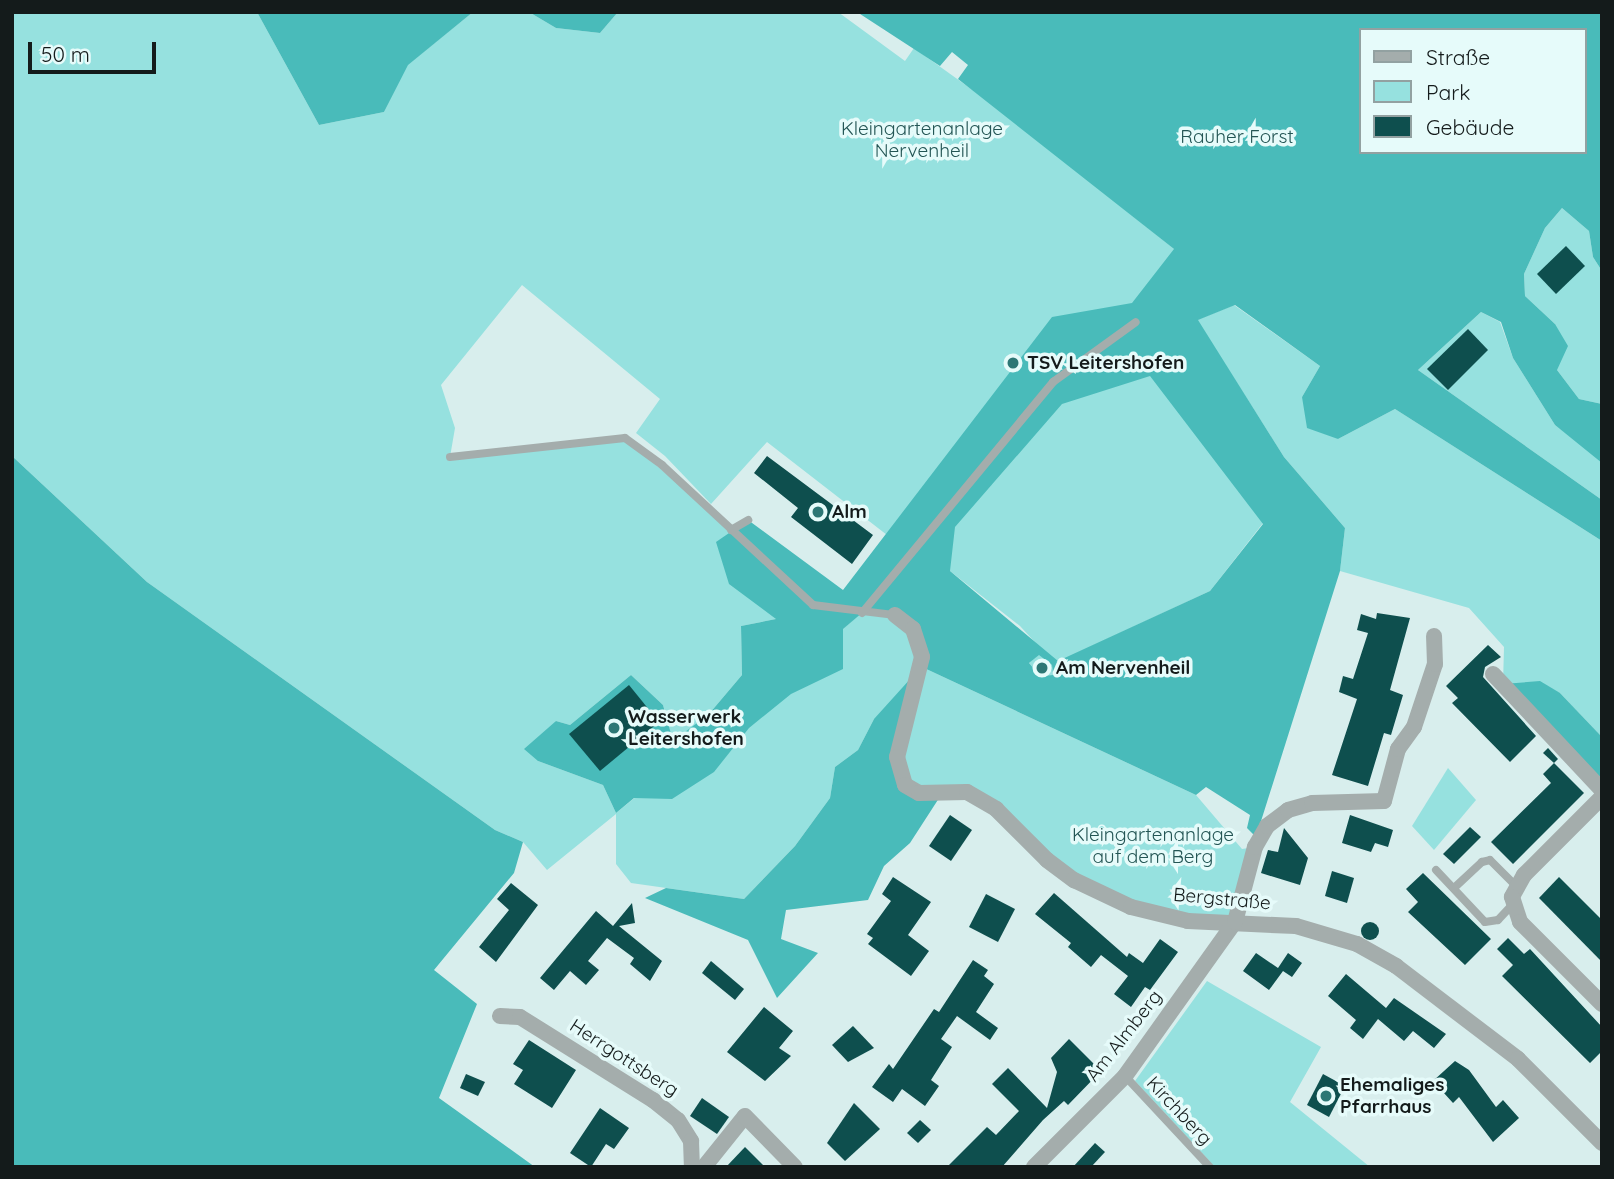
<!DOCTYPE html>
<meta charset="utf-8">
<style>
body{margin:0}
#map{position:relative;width:1614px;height:1179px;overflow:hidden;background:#d8eeed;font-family:Quicksand,sans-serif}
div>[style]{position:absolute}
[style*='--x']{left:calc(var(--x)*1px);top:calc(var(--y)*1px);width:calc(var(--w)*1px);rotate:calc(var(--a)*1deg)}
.green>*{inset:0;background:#96e1df}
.forest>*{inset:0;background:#49bbba}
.building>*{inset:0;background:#0e4f4e}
.round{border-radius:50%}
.service>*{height:8px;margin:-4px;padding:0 4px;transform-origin:4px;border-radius:4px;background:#a4adac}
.minor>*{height:16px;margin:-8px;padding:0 8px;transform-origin:8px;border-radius:8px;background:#a4adac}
.dots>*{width:19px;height:19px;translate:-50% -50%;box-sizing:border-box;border:4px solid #e6fbfa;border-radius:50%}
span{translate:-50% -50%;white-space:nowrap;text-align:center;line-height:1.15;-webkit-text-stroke:7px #e6fbfa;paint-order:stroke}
.park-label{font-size:19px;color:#235554}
.poi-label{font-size:19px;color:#141b1b;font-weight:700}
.left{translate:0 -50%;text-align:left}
.street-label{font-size:19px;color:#141b1b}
.frame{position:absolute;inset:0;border:14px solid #141b1b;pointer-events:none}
.legend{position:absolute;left:1359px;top:28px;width:228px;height:126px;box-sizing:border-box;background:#e6fbfa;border:2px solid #92a1a1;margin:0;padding:9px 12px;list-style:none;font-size:21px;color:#141b1b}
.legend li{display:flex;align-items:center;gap:14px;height:35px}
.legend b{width:35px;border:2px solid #92a1a1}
.scale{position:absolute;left:28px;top:42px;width:128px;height:32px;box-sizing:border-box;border:4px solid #141b1b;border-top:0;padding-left:9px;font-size:21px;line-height:24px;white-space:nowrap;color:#141b1b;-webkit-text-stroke:5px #e6fbfa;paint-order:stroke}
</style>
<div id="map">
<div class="green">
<div style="clip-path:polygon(12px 12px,257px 12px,319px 125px,384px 112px,407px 65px,473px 12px,529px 12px,556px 28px,600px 33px,618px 12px,838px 12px,905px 61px,914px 48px,1006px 114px,1174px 249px,1263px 523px,1210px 591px,1077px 653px,1057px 666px,1020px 626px,950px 571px,950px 530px,887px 535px,767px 442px,711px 504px,665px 456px,636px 433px,660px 399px,522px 285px,441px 385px,455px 428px,450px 457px,625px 438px,731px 530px,776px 619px,741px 626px,742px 675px,709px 714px,673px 742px,663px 705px,631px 675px,570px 725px,556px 721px,538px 761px,603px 785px,616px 813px,862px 613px,883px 612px,913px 629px,922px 667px,1196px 795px,1242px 849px,1255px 847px,1235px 922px,1188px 921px,1074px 880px,967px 792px,919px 793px,874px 719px,858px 750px,835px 767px,830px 798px,795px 846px,744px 899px,631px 883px,616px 864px,616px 814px,547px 870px,523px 842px,495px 830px,147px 582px,12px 456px)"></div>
<div style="clip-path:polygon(1562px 208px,1589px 231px,1593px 257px,1602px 271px,1602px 404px,1579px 399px,1557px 370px,1555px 324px,1525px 296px,1524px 274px,1545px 228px)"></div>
<div style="clip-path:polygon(1234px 305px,1320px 366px,1302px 397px,1338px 439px,1395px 409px,1602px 541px,1602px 737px,1560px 693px,1503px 684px,1504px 647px,1469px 608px,1340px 571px,1345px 528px,1284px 457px,1197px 320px)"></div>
<div style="clip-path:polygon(1481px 312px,1500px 322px,1513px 358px,1555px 425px,1600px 459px,1602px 500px,1418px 370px)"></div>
<div style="clip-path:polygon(1039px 654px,1052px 665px,1053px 675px,1040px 676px,1029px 663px)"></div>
<div style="clip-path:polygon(1448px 768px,1476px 800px,1434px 850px,1412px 826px)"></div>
<div style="clip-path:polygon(1207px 981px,1321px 1047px,1290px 1102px,1370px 1167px,1215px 1167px,1135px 1081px)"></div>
</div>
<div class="forest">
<div style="clip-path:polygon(257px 12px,473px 12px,408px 65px,384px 112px,319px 125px)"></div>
<div style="clip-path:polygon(529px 12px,618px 12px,600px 33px,556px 28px)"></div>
<div style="clip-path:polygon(evenodd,857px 12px,1602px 12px,1602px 271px,1593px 257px,1589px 231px,1562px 208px,1545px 228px,1524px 274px,1525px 296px,1555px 324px,1568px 346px,1557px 370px,1579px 399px,1602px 404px,1602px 463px,1555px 425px,1513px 358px,1501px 322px,1481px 312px,1418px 370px,1602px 500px,1602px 541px,1395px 409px,1338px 439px,1307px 428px,1302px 397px,1320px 366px,1235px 305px,1198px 320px,1284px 457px,1345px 528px,1340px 571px,1256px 837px,1247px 828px,1250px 815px,1206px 787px,1196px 795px,922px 667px,897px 757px,905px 785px,943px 792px,910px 843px,884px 866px,868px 900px,786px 910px,781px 939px,818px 953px,777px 998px,748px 940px,645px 898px,666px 888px,744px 899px,795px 846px,830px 798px,835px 767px,858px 750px,874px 719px,921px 667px,922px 657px,895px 615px,862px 613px,843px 629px,843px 669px,791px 694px,749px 728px,714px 772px,672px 799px,634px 798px,616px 813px,603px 785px,538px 761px,524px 749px,556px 721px,570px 725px,631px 675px,663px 705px,673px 741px,709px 714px,742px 675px,741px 626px,776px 619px,729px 584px,716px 542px,748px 520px,843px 590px,1052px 317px,1132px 303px,1174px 249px,958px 79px,968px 65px,952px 52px,940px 66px,857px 12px,1360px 30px,1584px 30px,1584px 152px,1360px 152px,1360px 30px,857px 12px,1150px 376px,1263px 524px,1210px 591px,1058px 661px,950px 571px,955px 527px,1062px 404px,1150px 376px,857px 12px,1039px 655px,1052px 665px,1053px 675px,1040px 676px,1029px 663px,1039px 655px)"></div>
<div style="clip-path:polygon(12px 456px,147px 582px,495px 830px,523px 842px,514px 873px,434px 970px,477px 1004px,439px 1098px,535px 1167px,12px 1167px)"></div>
<div style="clip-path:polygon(1540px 681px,1560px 693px,1602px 737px,1602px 790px,1503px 684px)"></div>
</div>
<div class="building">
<div style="clip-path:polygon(1566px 246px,1585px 266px,1556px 294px,1537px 274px)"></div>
<div style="clip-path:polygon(1468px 329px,1488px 350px,1448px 390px,1427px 369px)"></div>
<div style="clip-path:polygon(767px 456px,873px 535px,852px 564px,791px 517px,798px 508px,754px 473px)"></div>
<div style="clip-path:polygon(1377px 613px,1410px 618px,1390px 690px,1403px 695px,1391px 735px,1384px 733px,1368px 786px,1332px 775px,1357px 699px,1339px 692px,1343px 676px,1353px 679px,1368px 633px,1357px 630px,1361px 614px,1376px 619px)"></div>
<div style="clip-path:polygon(1488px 645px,1501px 657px,1485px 667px,1483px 677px,1536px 736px,1510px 762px,1452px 703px,1458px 698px,1446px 686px)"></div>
<div style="clip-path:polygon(629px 685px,659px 722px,600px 771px,569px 734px)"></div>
<div style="clip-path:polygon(1548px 748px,1558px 759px,1554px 763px,1543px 753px)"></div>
<div style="clip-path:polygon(1554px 763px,1584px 793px,1513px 864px,1491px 842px,1551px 783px,1543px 774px)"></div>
<div style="clip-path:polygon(950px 815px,972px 830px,951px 861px,929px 846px)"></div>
<div style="clip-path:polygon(1350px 815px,1393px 830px,1388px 847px,1375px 843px,1371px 852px,1342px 843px)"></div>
<div style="clip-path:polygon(1470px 827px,1481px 837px,1454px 864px,1443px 854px)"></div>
<div style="clip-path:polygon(1284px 828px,1308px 858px,1300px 885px,1261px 873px,1268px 850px,1278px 852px)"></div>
<div style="clip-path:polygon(1332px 871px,1354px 878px,1347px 903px,1325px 896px)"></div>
<div style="clip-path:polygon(1423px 873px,1491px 939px,1465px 965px,1408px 912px,1418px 902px,1406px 889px)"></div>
<div style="clip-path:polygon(893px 877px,931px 902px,908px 935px,929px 951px,911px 976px,868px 944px,873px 938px,867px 934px,891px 901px,882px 894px)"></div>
<div style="clip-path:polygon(1559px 877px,1602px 920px,1602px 962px,1539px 898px)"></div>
<div style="clip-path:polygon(511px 883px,538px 905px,496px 962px,479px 947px,509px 910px,497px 899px)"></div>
<div style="clip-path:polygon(1054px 893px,1127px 957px,1129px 953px,1143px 963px,1160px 939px,1178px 952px,1150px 990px,1145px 987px,1131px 1007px,1114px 994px,1128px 976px,1101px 955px,1091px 967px,1068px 947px,1071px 943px,1035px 914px)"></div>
<div style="clip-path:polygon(986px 894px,1015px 909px,998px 942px,969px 927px)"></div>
<div style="clip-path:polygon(632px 903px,635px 923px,619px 926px,662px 961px,650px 981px,630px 964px,634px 958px,607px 938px,588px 961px,599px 970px,586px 985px,570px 971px,554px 990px,540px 978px,596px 911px,613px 926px)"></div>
<div class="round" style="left:1361px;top:922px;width:18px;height:18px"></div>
<div style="clip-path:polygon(1508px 938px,1524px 954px,1530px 949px,1602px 1027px,1602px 1051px,1590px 1063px,1502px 976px,1513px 965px,1497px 949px)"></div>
<div style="clip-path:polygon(1256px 953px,1278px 968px,1288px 953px,1302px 963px,1292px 977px,1283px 971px,1269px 990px,1243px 971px)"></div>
<div style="clip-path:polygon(973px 960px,988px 970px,984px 976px,994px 984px,976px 1012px,998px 1028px,990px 1040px,957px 1016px,941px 1039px,952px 1047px,931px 1080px,939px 1086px,925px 1106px,902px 1089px,893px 1102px,872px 1087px,889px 1064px,893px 1069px,934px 1009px,939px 1012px)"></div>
<div style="clip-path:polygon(711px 961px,744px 989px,735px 1000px,702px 973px)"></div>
<div style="clip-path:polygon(1346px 974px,1386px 1008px,1394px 998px,1446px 1034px,1434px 1048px,1413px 1031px,1404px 1041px,1378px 1019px,1363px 1039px,1350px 1028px,1356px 1020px,1328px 996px)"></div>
<div style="clip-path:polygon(764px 1007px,793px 1031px,779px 1048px,791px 1056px,765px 1081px,727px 1052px)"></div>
<div style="clip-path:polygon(853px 1026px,874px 1048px,848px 1062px,832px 1045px)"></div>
<div style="clip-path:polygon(1069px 1039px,1101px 1071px,1068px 1105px,1064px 1101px,1043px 1120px,1002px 1167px,947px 1167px,987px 1127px,996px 1135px,1019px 1111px,992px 1084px,1008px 1068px,1047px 1108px,1057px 1072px,1051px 1058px)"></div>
<div style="clip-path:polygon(529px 1040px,576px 1070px,552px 1108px,514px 1084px,523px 1070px,513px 1064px)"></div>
<div style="clip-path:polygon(1455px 1061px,1469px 1070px,1496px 1107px,1503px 1100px,1519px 1118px,1493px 1142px,1459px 1097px,1453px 1103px,1433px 1081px)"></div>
<div style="clip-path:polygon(466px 1074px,485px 1082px,478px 1096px,460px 1088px)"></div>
<div style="clip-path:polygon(1323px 1074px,1345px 1086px,1329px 1117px,1307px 1105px)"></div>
<div style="clip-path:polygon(702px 1098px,729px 1117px,717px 1134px,690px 1116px)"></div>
<div style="clip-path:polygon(854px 1103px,880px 1129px,845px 1161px,827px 1143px)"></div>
<div style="clip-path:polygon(600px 1108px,629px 1128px,614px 1149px,606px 1144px,591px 1167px,570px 1153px)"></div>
<div style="clip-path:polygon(920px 1120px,931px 1130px,918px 1143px,907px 1133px)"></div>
<div style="clip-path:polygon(1095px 1143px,1105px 1152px,1091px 1167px,1073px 1167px)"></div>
<div style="clip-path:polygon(745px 1147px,765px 1167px,726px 1167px)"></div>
</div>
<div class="service">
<div style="--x:450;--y:457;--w:176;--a:-6.2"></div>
<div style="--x:625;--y:438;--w:46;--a:36.1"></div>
<div style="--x:662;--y:465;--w:206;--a:42.8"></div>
<div style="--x:813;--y:605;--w:83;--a:7"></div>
<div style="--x:731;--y:530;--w:20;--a:-30"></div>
<div style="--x:862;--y:613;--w:300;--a:-50.4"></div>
<div style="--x:1053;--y:382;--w:102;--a:-35.9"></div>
<div style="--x:1436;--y:870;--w:71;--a:46.7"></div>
<div style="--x:1485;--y:922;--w:13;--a:-9"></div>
<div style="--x:1498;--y:920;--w:22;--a:-47"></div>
<div style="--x:1454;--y:888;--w:38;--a:-43"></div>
<div style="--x:1482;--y:862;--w:8;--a:-14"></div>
<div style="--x:1490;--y:860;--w:40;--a:45"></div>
<div style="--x:1125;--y:1076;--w:125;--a:47"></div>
</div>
<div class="minor">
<div style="--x:895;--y:615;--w:23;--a:38"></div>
<div style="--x:913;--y:629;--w:29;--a:72"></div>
<div style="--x:922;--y:657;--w:103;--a:104"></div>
<div style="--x:897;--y:757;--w:29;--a:74"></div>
<div style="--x:905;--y:785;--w:16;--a:30"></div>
<div style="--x:919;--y:793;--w:48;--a:-1.2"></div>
<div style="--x:967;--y:792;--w:34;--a:30"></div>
<div style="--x:996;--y:809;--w:72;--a:45"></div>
<div style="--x:1047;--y:860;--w:34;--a:37"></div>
<div style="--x:1074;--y:880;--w:63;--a:25.3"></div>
<div style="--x:1131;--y:907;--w:59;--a:13.8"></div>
<div style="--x:1188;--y:921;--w:108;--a:2.7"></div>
<div style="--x:1296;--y:926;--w:64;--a:16.4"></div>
<div style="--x:1357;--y:944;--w:45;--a:29.4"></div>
<div style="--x:1396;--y:966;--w:153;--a:37.3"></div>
<div style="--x:1518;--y:1059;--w:119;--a:45"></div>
<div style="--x:1493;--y:674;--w:159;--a:46.8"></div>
<div style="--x:1602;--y:797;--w:110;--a:135"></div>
<div style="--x:1524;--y:875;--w:25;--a:119"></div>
<div style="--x:1512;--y:897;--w:26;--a:72"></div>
<div style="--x:1520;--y:922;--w:116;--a:45"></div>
<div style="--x:500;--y:1016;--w:20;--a:3"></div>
<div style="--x:520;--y:1017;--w:157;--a:32"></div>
<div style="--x:653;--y:1100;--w:32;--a:39"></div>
<div style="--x:678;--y:1120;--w:25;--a:58"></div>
<div style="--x:691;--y:1141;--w:26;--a:88"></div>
<div style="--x:704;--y:1167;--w:65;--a:-51.2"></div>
<div style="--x:745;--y:1116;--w:71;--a:45.6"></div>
<div style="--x:1034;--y:1167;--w:129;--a:-45"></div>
<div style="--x:1125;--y:1076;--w:189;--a:-54.5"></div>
<div style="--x:1235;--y:922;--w:78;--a:-75.1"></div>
<div style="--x:1255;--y:847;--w:24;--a:-60"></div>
<div style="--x:1267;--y:826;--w:26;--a:-37"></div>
<div style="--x:1288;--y:810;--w:25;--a:-16"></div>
<div style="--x:1312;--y:803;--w:72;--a:-1.6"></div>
<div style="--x:1384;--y:801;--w:54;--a:-74.9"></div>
<div style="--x:1398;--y:749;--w:27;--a:-54"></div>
<div style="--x:1414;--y:727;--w:66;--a:-71.6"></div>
<div style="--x:1435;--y:664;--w:28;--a:-92"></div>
</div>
<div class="dots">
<div style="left:1013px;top:363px;background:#2d7775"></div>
<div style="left:818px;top:512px;background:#2d7775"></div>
<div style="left:1042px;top:668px;background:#2d7775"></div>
<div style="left:614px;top:728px;background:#2d7775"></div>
<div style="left:1326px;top:1096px;background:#2d7775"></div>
</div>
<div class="park-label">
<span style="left:922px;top:140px">Kleingartenanlage<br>Nervenheil</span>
<span style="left:1237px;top:137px">Rauher Forst</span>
<span style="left:1153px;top:846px">Kleingartenanlage<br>auf dem Berg</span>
</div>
<div class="poi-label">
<span class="left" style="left:1027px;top:363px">TSV Leitershofen</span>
<span class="left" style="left:832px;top:512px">Alm</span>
<span class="left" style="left:1056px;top:668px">Am Nervenheil</span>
<span class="left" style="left:628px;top:728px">Wasserwerk<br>Leitershofen</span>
<span class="left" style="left:1340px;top:1096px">Ehemaliges<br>Pfarrhaus</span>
</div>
<div class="street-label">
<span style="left:1222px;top:899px;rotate:5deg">Bergstraße</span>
<span style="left:1124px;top:1036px;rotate:-52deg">Am Almberg</span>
<span style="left:624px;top:1058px;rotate:33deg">Herrgottsberg</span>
<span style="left:1179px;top:1111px;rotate:47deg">Kirchberg</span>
</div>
<div class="frame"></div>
<ul class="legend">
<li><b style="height:9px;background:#a4adac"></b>Straße</li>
<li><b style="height:19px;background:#96e1df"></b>Park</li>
<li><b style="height:19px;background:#0e4f4e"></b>Gebäude</li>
</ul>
<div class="scale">50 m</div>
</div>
